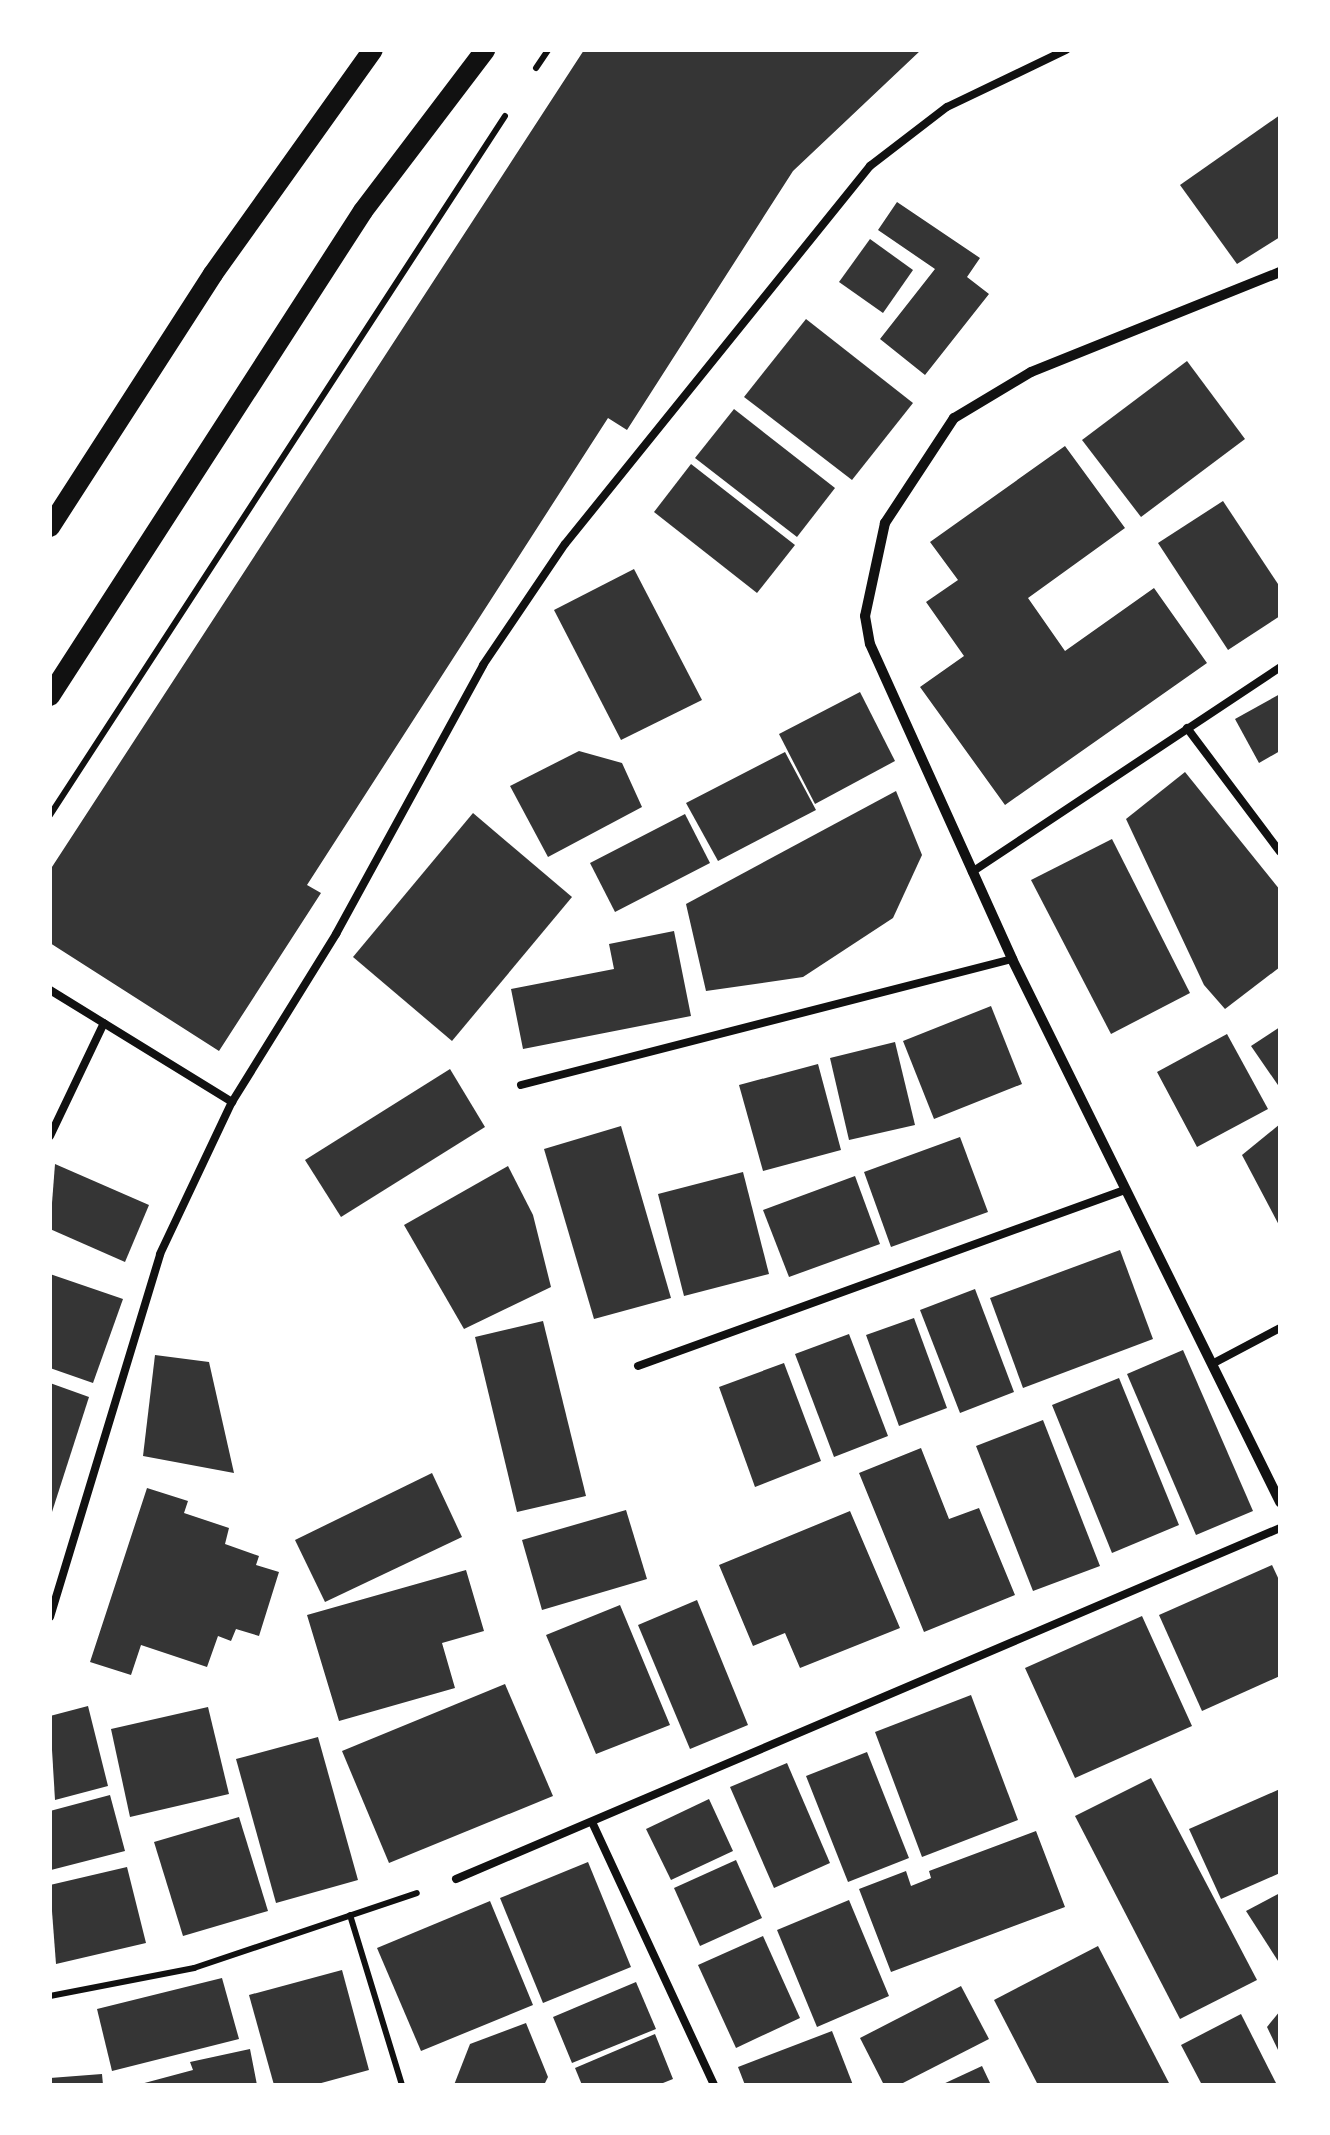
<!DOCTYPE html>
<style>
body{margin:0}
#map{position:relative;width:1330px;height:2135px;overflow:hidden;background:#fff;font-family:"Times New Roman",serif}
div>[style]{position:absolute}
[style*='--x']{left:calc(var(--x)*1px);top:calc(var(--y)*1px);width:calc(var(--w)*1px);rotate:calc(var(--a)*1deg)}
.building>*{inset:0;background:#353535}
.path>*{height:6px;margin:-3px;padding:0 3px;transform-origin:3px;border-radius:3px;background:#111}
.service>*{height:8px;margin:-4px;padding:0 4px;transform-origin:4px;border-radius:4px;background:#111}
.minor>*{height:10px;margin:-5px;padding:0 5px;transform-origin:5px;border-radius:5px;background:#111}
.secondary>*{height:20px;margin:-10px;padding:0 10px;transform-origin:10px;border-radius:10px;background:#111}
span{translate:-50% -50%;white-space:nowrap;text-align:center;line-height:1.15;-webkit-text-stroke:10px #fff;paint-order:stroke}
.frame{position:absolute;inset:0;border:52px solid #fff;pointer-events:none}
</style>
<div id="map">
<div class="building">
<div style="clip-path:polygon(584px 50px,921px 50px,793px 171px,627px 430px,608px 418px,307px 885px,321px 893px,219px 1051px,50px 943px,50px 870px)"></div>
<div style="clip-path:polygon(1280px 115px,1280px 237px,1237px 264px,1180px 185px)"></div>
<div style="clip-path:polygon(897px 202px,980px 258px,967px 277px,989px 294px,925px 375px,880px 339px,935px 269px,878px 230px)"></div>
<div style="clip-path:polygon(870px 239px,913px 270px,883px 313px,839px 282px)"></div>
<div style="clip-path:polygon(806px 319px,913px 403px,852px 480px,744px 397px)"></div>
<div style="clip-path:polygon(1187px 361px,1245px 439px,1141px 517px,1082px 440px)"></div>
<div style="clip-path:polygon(734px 409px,835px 488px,797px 537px,695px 458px)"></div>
<div style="clip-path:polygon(1065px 446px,1125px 528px,1028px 598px,1065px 651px,1154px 588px,1207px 663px,1005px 805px,920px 687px,964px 656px,926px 602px,958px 580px,930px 542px)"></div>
<div style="clip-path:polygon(691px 464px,795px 545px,757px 593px,654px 512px)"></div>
<div style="clip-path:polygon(1223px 501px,1280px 587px,1280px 616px,1228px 650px,1158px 543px)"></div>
<div style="clip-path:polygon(634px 569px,702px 700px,621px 740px,554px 610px)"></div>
<div style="clip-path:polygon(860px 692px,895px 761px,815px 804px,779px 734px)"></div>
<div style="clip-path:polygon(1280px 694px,1280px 751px,1259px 763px,1235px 719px)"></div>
<div style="clip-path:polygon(579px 751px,622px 763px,642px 807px,548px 857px,510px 786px)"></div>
<div style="clip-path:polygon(785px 752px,816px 810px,718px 861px,686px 803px)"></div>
<div style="clip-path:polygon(1185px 772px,1280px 890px,1280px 967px,1225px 1009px,1204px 985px,1126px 819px)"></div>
<div style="clip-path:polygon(896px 791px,922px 855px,893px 918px,803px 977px,706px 991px,686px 904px)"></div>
<div style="clip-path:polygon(473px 813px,572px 897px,452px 1041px,353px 957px)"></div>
<div style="clip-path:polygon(685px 814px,710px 863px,615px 912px,590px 863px)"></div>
<div style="clip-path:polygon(1112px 839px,1190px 993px,1111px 1034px,1031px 880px)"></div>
<div style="clip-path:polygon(674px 931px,691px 1016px,523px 1049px,511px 989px,614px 969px,609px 944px)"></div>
<div style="clip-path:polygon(991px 1006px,1022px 1084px,934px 1119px,903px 1041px)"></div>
<div style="clip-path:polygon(1280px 1027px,1280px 1088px,1251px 1046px)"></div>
<div style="clip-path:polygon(1227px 1034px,1268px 1109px,1197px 1147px,1157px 1072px)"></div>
<div style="clip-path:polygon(895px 1042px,915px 1125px,849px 1140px,830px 1058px)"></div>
<div style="clip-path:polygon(818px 1064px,841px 1150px,763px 1171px,739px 1085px)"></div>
<div style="clip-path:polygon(450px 1069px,485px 1127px,341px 1217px,305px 1160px)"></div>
<div style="clip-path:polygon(1280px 1124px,1280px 1227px,1242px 1155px)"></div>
<div style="clip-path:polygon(621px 1126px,671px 1298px,594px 1319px,544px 1149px)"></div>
<div style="clip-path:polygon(960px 1137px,988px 1212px,891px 1247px,864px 1172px)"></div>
<div style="clip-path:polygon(55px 1164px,149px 1205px,125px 1262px,50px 1229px)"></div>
<div style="clip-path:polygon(508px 1166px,533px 1215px,551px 1287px,464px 1329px,404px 1225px)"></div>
<div style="clip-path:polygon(743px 1172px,769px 1274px,684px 1296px,658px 1194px)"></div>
<div style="clip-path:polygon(855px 1176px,880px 1244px,789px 1277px,763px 1210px)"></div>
<div style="clip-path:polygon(1120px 1250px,1153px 1339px,1023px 1388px,990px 1298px)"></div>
<div style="clip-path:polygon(50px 1274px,123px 1299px,93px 1383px,50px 1368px)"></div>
<div style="clip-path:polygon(975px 1289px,1014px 1392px,960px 1413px,920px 1310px)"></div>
<div style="clip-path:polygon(914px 1318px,947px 1408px,899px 1426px,866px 1335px)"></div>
<div style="clip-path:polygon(543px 1321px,586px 1496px,517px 1512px,475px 1337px)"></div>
<div style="clip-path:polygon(849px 1334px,888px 1436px,834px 1457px,795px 1354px)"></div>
<div style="clip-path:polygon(1183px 1350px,1253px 1511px,1196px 1535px,1127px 1374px)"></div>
<div style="clip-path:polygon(155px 1355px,209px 1362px,234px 1473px,143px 1456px)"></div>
<div style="clip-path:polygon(784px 1363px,821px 1461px,755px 1487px,719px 1387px)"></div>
<div style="clip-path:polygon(1119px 1378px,1179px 1525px,1112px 1553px,1052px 1405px)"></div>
<div style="clip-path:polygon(50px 1383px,89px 1397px,51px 1515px,50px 1515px)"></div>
<div style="clip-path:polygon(1043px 1420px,1100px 1566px,1033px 1591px,976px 1446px)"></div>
<div style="clip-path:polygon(921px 1448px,949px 1519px,979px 1508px,1015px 1595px,924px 1632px,859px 1473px)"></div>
<div style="clip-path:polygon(432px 1473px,462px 1537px,325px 1602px,295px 1540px)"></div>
<div style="clip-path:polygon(147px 1488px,188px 1501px,184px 1513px,229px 1528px,225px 1544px,259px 1556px,256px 1565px,279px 1572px,259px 1636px,236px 1629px,231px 1641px,218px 1636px,207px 1667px,141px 1645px,131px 1675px,90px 1662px)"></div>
<div style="clip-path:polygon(626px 1510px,647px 1579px,542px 1610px,522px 1540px)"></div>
<div style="clip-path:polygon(850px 1511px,900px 1628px,800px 1668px,785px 1633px,753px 1646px,719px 1565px)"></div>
<div style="clip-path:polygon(1272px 1565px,1280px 1582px,1280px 1676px,1202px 1711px,1159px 1615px)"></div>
<div style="clip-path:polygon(466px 1570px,484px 1631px,442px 1643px,455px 1688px,339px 1721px,307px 1615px)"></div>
<div style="clip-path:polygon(697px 1600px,748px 1725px,690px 1749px,638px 1625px)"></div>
<div style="clip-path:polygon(620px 1605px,670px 1725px,596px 1754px,546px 1635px)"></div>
<div style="clip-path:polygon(1142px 1616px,1192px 1726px,1075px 1778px,1025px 1668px)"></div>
<div style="clip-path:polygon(505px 1684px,553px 1796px,389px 1863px,342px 1751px)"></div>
<div style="clip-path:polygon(971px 1695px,1018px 1820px,922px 1857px,875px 1732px)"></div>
<div style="clip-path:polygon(88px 1706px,108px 1786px,55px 1800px,50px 1716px)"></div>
<div style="clip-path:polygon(208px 1707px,229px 1794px,130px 1817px,111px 1729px)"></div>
<div style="clip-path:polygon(318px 1737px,358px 1880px,276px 1903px,236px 1759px)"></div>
<div style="clip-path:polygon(867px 1752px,909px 1858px,848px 1882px,806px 1776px)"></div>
<div style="clip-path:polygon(787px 1763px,830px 1863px,774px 1888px,730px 1787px)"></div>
<div style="clip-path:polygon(1151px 1778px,1257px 1980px,1180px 2019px,1075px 1816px)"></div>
<div style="clip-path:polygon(1280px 1789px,1280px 1873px,1221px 1899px,1189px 1829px)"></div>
<div style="clip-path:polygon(110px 1795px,125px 1851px,51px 1870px,50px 1811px)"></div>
<div style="clip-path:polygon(709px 1799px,733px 1851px,671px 1880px,646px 1829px)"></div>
<div style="clip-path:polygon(239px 1817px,268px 1911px,183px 1936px,154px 1842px)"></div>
<div style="clip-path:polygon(1036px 1831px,1065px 1907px,891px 1972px,859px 1889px,906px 1871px,911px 1886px,931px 1878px,929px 1871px)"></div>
<div style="clip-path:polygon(736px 1860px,762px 1918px,700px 1946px,674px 1888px)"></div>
<div style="clip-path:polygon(588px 1862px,631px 1967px,543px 2003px,500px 1898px)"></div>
<div style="clip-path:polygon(127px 1867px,146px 1943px,56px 1964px,50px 1885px)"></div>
<div style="clip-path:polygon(1280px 1893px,1280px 1964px,1246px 1911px)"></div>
<div style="clip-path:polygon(849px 1900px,889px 1996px,817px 2027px,777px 1930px)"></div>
<div style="clip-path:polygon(490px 1901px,533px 2005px,421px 2051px,377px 1948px)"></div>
<div style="clip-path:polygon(763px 1936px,800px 2018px,736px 2048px,698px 1965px)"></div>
<div style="clip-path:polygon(1098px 1946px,1170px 2085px,1038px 2085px,994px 2000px)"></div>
<div style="clip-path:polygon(342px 1970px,369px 2070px,314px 2085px,274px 2085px,249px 1995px)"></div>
<div style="clip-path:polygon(222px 1978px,239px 2039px,112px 2071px,97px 2009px)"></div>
<div style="clip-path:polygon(636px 1982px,656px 2029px,572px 2063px,553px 2017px)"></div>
<div style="clip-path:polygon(961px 1986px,989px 2039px,899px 2085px,884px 2085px,860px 2038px)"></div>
<div style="clip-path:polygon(1280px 2011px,1280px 2054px,1267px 2027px)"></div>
<div style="clip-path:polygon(1241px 2014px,1277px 2085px,1202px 2085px,1181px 2045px)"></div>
<div style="clip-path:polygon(526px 2023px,548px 2077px,544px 2085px,454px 2085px,470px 2044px)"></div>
<div style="clip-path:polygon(832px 2031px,853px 2085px,745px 2085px,738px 2067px)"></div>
<div style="clip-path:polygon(655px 2034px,673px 2079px,658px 2085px,582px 2085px,575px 2068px)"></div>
<div style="clip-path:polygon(250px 2049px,257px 2085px,137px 2085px,193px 2070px,190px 2062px)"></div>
<div style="clip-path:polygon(982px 2066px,991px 2085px,941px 2085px)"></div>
<div style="clip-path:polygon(102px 2074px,103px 2085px,50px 2085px,50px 2078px)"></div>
</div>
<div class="path">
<div style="--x:536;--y:68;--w:22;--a:-56"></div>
<div style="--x:50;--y:815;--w:834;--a:-56.94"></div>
<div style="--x:350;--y:1915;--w:178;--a:73"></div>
<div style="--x:50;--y:1996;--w:147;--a:-11"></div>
<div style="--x:194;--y:1968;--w:235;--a:-18.6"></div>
</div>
<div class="service">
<div style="--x:1187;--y:728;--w:155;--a:53.1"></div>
<div style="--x:972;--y:872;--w:370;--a:-33.6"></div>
<div style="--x:50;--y:990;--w:214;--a:31.6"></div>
<div style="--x:521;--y:1085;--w:507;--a:-14.39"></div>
<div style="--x:50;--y:1136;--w:125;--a:-64.5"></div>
<div style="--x:1212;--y:1364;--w:77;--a:-27.9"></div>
<div style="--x:638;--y:1366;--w:515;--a:-19.88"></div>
<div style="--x:50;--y:1617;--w:379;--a:-73.1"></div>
<div style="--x:160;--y:1254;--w:168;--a:-64.7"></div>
<div style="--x:232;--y:1102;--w:198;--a:-58.2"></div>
<div style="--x:336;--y:934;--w:307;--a:-61.3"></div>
<div style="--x:483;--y:665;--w:146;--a:-55.9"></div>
<div style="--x:565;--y:544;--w:486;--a:-51.1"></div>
<div style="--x:870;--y:166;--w:97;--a:-37.5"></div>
<div style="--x:947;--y:107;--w:132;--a:-25.6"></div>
<div style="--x:592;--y:1822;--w:290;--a:65.1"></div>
<div style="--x:456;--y:1879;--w:896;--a:-23.07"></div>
</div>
<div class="minor">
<div style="--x:1280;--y:272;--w:268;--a:158.1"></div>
<div style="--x:1031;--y:372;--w:90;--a:149.1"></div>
<div style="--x:954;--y:418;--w:126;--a:123.3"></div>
<div style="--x:885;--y:523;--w:95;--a:102.1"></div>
<div style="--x:865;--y:616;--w:28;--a:80"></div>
<div style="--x:870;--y:644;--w:346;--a:65.7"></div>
<div style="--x:1012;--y:959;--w:606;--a:63.73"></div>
</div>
<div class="secondary">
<div style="--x:50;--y:527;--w:301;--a:-57.2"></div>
<div style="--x:213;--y:274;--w:275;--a:-54.5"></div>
<div style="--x:50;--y:696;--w:577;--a:-57.16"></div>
<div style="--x:363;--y:211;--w:202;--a:-52.8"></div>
</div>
<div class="frame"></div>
</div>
